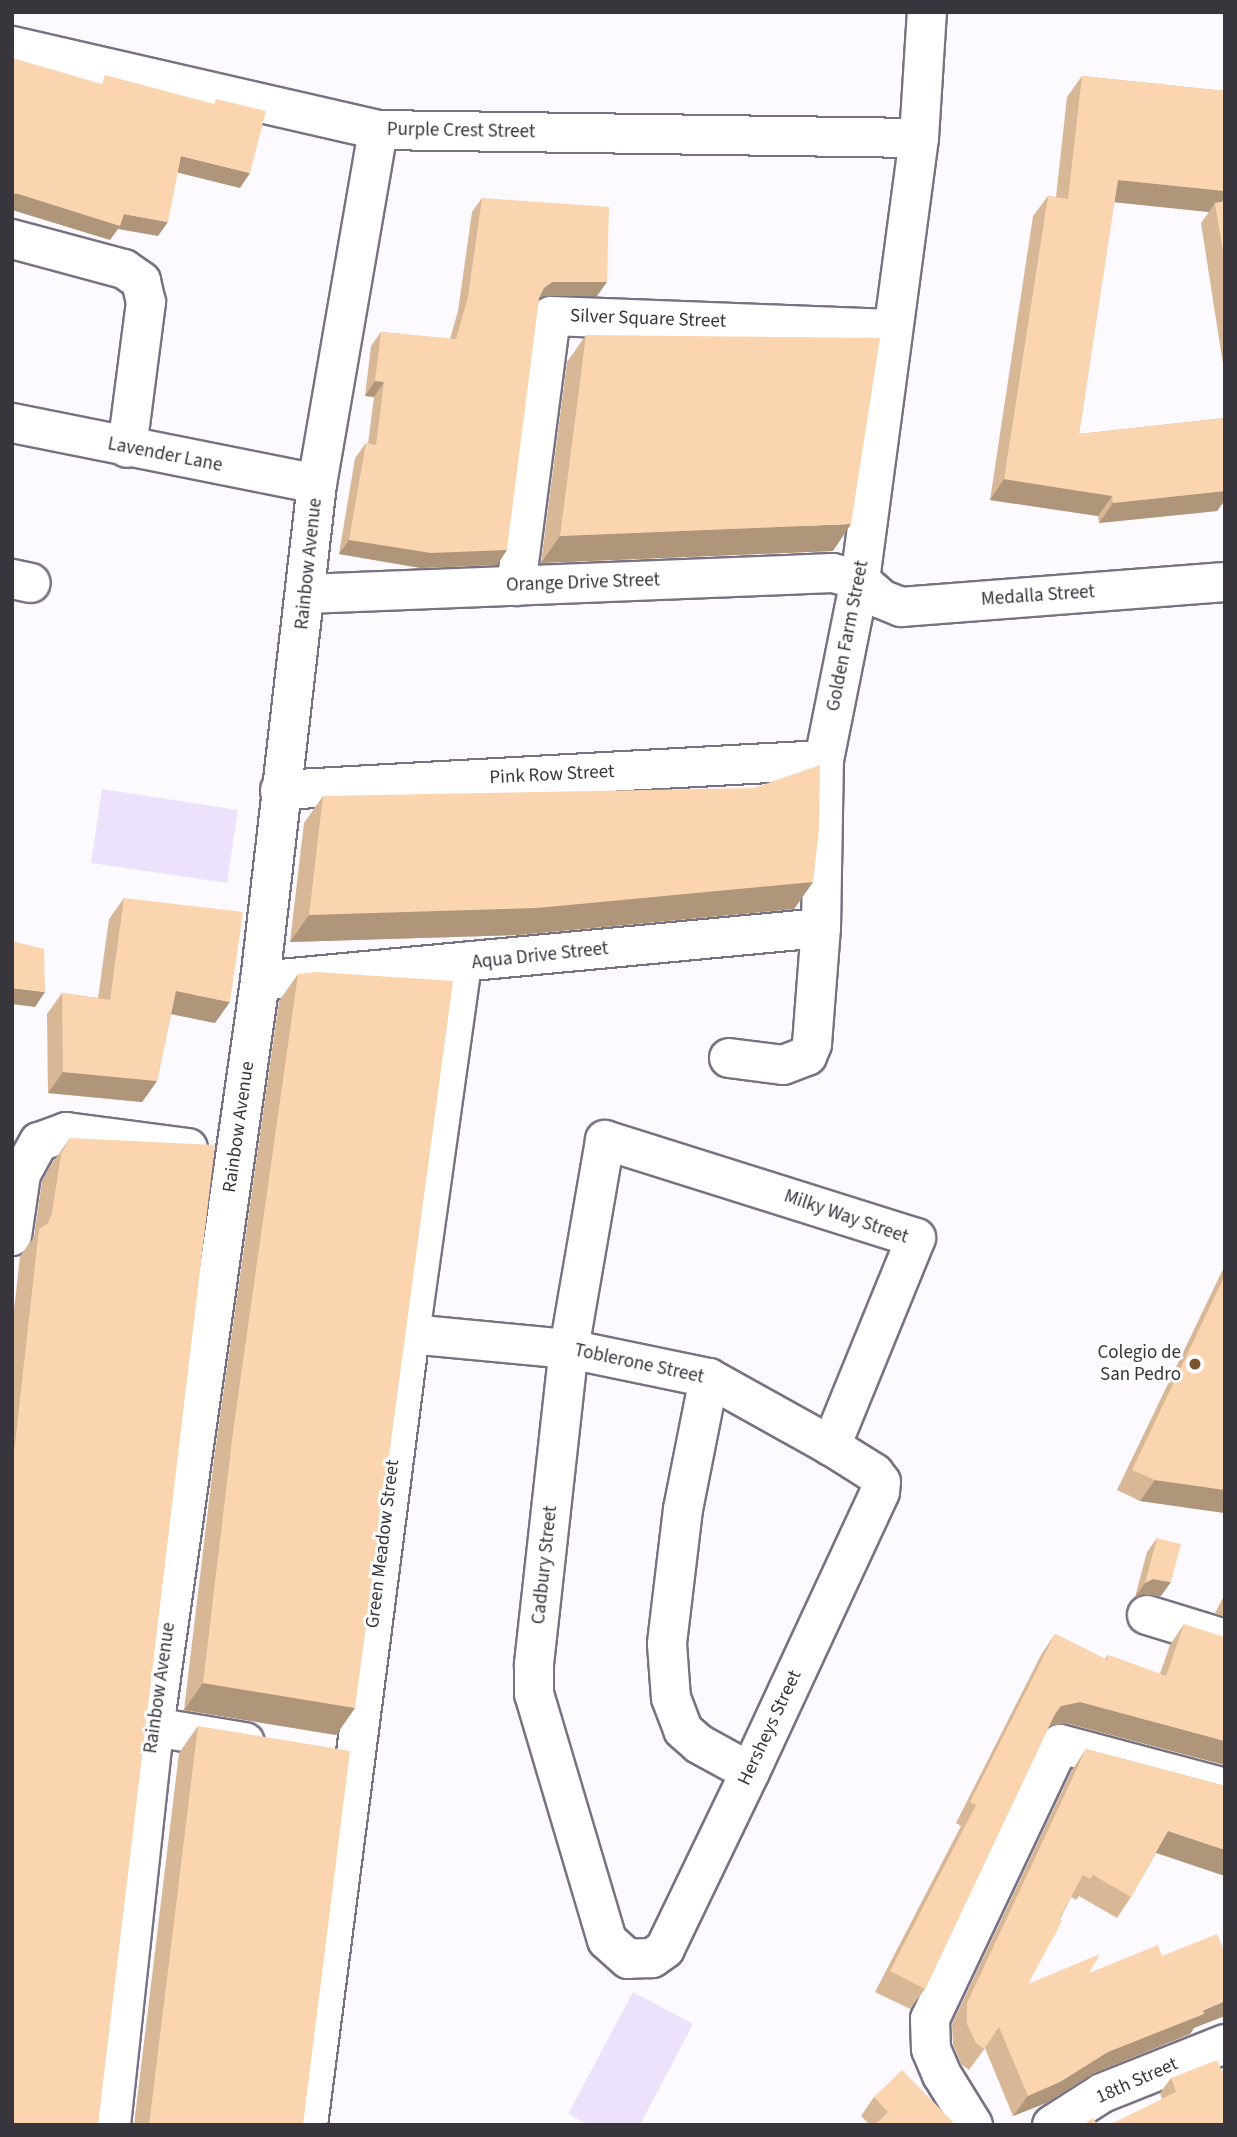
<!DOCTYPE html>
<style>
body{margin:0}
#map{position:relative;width:1237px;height:2137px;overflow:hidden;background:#fcfafe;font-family:"Source Sans 3",sans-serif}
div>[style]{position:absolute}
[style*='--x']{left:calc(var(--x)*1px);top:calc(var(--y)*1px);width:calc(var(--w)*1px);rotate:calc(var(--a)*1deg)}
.green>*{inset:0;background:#ede2fb}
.roads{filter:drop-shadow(2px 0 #797283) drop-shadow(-2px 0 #797283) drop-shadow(0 2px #797283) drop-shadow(0 -2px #797283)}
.minor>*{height:38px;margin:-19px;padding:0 19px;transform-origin:19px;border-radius:19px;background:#fff}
.wall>*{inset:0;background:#d7b796}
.shaded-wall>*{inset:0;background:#af957a}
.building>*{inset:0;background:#fad5af}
.dots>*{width:19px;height:19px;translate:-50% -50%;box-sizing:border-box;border:4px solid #fff;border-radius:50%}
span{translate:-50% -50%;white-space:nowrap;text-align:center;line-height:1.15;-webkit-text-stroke:6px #fff;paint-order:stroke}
.street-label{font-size:19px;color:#38353c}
.poi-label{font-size:19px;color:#38353c}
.right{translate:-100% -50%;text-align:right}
.frame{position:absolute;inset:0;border:14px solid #38353c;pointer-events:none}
</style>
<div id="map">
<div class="green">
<div style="clip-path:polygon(102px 789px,238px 810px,227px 883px,91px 863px)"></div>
<div style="clip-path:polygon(633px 1992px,693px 2024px,640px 2125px,589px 2125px,568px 2114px)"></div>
</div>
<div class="roads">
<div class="minor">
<div style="--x:12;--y:46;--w:376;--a:12.9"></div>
<div style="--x:378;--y:130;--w:541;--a:0.85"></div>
<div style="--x:12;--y:239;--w:116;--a:15"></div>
<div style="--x:124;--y:269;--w:21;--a:35"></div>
<div style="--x:141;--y:281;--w:22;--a:77"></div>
<div style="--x:146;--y:302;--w:147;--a:97.4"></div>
<div style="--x:12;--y:423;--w:311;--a:11.3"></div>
<div style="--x:12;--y:579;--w:19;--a:12"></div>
<div style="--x:516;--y:586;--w:272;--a:-82.6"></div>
<div style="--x:551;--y:316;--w:341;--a:2.2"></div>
<div style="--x:306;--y:594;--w:527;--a:-2.28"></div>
<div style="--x:833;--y:573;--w:28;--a:15"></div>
<div style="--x:860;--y:580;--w:28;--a:42"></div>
<div style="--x:881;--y:599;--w:22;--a:22"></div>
<div style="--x:901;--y:607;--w:325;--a:-4.4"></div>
<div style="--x:280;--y:790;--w:545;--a:-3.16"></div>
<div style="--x:260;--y:981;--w:563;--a:-5.4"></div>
<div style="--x:729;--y:1058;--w:54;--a:7.4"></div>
<div style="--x:783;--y:1065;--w:26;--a:-21"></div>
<div style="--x:807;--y:1056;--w:13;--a:-67"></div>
<div style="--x:812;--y:1044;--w:116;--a:-85.6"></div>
<div style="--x:821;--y:928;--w:168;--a:-89"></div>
<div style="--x:824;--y:760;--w:184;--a:-78.7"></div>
<div style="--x:860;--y:580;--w:446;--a:-82.4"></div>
<div style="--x:919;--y:138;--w:126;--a:-86.4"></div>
<div style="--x:12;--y:1236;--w:63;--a:-81.7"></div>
<div style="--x:21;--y:1174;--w:37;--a:-61"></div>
<div style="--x:39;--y:1142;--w:29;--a:-20"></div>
<div style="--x:66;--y:1132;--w:123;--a:7.5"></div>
<div style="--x:410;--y:1334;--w:160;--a:5.4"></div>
<div style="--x:569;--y:1349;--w:143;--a:11.7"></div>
<div style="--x:709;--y:1378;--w:140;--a:29.1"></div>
<div style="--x:831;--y:1446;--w:51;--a:32.1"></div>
<div style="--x:874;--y:1473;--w:11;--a:52"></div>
<div style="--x:881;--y:1482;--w:10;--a:96"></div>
<div style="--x:880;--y:1492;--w:309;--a:114.9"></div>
<div style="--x:750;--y:1772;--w:196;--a:115.7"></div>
<div style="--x:665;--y:1949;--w:16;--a:145"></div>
<div style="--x:652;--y:1958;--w:24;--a:178"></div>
<div style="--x:628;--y:1959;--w:28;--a:-138"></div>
<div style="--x:607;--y:1940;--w:257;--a:-106.5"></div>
<div style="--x:534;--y:1694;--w:30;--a:-90"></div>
<div style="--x:534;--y:1664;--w:317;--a:-83.7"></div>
<div style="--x:569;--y:1349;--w:212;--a:-80.2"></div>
<div style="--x:605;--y:1140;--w:326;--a:17.5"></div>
<div style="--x:916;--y:1238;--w:225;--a:112.2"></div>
<div style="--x:709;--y:1378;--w:134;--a:101.2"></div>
<div style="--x:683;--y:1509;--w:136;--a:96.8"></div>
<div style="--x:667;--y:1644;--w:54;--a:85.8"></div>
<div style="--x:671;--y:1698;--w:34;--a:69"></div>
<div style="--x:683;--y:1730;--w:21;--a:41"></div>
<div style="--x:699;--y:1744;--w:58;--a:28.8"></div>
<div style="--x:1147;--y:1615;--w:82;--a:17.1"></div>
<div style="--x:154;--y:1727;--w:92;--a:9.4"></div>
<div style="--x:111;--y:2125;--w:400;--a:-83.8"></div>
<div style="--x:154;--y:1727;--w:753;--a:-81.91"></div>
<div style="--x:260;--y:981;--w:500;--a:-83.46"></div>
<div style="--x:317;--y:484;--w:359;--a:-80.2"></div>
<div style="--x:308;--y:2125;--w:798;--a:-82.65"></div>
<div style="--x:410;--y:1334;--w:375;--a:-82"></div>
<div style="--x:973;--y:2125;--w:59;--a:-121.8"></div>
<div style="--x:942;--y:2075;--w:28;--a:-113"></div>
<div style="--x:931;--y:2049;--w:30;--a:-92"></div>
<div style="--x:930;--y:2019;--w:304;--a:-64.7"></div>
<div style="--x:1060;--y:1744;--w:171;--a:14.9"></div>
<div style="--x:1052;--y:2125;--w:59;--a:-32.6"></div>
<div style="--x:1102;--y:2093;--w:132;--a:-21.7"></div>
</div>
</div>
<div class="wall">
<div style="clip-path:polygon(1082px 76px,1225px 91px,1225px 377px,1201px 223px,1209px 212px,1114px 202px,1079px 434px,1225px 418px,1225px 500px,1217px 511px,1099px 523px,1098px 516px,990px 500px,1033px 216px,1048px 196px,1056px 197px,1067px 97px)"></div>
<div style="clip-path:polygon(482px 198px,597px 296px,542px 296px,539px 298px,497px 565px,421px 568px,339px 554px,355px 458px,366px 443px,368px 444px,374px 397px,365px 396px,371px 346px,381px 332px,450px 339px,458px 311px,472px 212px)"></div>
<div style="clip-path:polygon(586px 335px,833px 551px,541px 563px,567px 362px)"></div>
<div style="clip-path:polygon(323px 796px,813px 882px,794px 909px,518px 935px,290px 942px,304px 823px)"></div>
<div style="clip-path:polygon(124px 898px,215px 1023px,171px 1014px,157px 1081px,142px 1102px,48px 1093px,47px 1014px,62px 993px,98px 998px,109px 919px)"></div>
<div style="clip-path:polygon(298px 974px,355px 1708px,336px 1735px,184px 1710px,214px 1459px,279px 1001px)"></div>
<div style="clip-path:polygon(70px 1138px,12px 2125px,12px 1328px,20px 1256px,34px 1237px,42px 1181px,51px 1165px)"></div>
<div style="clip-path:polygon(1225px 1265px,1225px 1513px,1140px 1501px,1117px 1490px)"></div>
<div style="clip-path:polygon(1157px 1538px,1161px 1596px,1143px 1594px,1135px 1597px,1147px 1552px)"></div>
<div style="clip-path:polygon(1225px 1594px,1225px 1617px,1215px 1613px)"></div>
<div style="clip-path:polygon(1184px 1624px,1225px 1765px,1066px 1723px,1049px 1726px,925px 1989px,910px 2009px,875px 1992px,961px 1826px,956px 1823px,1041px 1655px,1055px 1634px,1105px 1659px,1108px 1655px,1160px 1674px,1170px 1645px)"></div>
<div style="clip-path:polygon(198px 1726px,303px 2125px,134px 2125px,179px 1753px)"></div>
<div style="clip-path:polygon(1086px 1749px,1225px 1786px,1225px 1876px,1156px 1853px,1131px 1897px,1117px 1918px,1079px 1896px,1076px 1900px,1071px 1897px,1028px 1984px,1089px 1973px,1194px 2028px,1190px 2034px,1094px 2073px,1046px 2103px,1013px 2116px,985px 2048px,969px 2070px,961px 2064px,953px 2044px,952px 2024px,1072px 1770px)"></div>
<div style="clip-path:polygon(1222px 2071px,1162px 2099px,1160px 2093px,1171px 2078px)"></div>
<div style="clip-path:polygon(874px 2097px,951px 2125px,870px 2125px,861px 2116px)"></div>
</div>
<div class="shaded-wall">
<div style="clip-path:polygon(181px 156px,250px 173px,240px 188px,171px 171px)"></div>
<div style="clip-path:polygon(1118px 180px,1225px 191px,1225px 202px,1215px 203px,1209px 212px,1103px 201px)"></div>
<div style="clip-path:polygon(15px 193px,124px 214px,168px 222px,158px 236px,118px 229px,110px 240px,12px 210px,12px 197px)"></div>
<div style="clip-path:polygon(552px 282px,607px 282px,597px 296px,542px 296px,534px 303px,544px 288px)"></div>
<div style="clip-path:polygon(375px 381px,384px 382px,374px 397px,365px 396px)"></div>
<div style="clip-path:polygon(1004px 479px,1112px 496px,1098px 516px,990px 500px)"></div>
<div style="clip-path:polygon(1225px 491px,1225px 500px,1217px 511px,1099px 523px,1113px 503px)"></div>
<div style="clip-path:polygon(851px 524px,833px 551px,541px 563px,560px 536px)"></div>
<div style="clip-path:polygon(349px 540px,507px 550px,497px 565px,421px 568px,339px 554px)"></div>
<div style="clip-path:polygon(813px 882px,794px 909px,518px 935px,290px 942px,309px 915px)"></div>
<div style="clip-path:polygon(12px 988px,45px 992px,35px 1007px,12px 1004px)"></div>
<div style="clip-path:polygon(176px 991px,230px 1002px,215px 1023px,161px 1012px)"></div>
<div style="clip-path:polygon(63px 1072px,157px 1081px,142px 1102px,48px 1093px)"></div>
<div style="clip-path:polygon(1155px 1480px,1225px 1490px,1225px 1513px,1140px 1501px)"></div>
<div style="clip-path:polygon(1153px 1579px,1171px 1582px,1161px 1596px,1143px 1594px,1135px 1597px,1145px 1583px)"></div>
<div style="clip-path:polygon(203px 1683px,355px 1708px,336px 1735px,184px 1710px)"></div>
<div style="clip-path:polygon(1080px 1702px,1225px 1741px,1225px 1765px,1066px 1723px,1047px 1726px,1061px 1706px)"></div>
<div style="clip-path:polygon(1168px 1831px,1225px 1850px,1225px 1876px,1154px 1852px)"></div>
<div style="clip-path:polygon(1225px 2001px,1225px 2016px,1194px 2028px,1190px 2034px,1094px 2073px,1046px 2103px,1013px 2116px,1028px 2096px,1108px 2052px)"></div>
</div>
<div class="building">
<div style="clip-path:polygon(12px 58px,102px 84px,105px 75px,214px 104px,216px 99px,266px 111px,250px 173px,181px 156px,168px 222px,124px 214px,120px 226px,15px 193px,13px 198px,12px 197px)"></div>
<div style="clip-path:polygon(1082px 76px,1225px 91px,1225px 191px,1118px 180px,1079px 434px,1225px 418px,1225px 491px,1113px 503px,1112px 496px,1004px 479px,1048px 196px,1068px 199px)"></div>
<div style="clip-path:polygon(482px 198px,609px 207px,607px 282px,552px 282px,544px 288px,539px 298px,507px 550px,431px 553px,349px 540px,366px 443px,376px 445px,384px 382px,375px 381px,381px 332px,456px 339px,468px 297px)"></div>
<div style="clip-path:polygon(1225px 201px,1225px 264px,1215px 203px)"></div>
<div style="clip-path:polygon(586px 335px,880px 338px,851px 524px,560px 536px)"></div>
<div style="clip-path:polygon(820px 765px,819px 830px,813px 882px,537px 908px,309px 915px,323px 796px,754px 788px)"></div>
<div style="clip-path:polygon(124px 898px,243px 912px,230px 1002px,176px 991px,157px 1081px,63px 1072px,62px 993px,110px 1000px)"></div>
<div style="clip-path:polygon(12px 941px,44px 949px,45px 992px,12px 988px)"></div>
<div style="clip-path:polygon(316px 972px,453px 981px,355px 1708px,203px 1683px,233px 1432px,298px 974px)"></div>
<div style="clip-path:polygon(70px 1138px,215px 1145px,98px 2125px,12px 2125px,12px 1470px,39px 1229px,48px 1223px,52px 1213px,61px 1154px)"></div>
<div style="clip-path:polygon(1225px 1275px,1225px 1490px,1155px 1480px,1132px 1470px)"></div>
<div style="clip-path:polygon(1157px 1538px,1181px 1544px,1171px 1582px,1153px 1579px,1145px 1583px)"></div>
<div style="clip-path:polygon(1184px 1624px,1225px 1637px,1225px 1741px,1080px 1702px,1061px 1706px,1055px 1714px,925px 1989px,890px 1971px,976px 1805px,970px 1802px,1055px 1634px,1107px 1660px,1108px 1655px,1166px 1676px)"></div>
<div style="clip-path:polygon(198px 1726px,350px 1751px,303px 2125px,149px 2125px)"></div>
<div style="clip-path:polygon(1086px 1749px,1225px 1786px,1225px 1850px,1168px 1831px,1131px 1897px,1093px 1875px,1090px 1879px,1083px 1875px,1059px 1919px,1062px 1921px,1028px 1984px,1100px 1954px,1089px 1973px,1158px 1945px,1162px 1956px,1217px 1934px,1225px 1953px,1225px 2001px,1203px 2010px,1204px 2014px,1108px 2052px,1060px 2082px,1028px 2096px,999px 2027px,984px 2049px,976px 2043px,967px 2024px,967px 2003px)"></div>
<div style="clip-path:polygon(1217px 2060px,1222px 2071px,1225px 2070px,1225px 2125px,1109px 2125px,1176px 2092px,1171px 2078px)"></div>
<div style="clip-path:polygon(902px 2070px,953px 2122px,951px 2125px,875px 2125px,888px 2112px,874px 2097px)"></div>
<div style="clip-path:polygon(1093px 2118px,1098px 2125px,1083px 2125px)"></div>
</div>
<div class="dots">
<div style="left:1195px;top:1364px;background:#79562f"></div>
</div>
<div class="street-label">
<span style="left:461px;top:131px;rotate:1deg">Purple Crest Street</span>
<span style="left:648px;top:319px;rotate:2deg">Silver Square Street</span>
<span style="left:165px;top:455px;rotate:11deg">Lavender Lane</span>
<span style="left:309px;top:564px;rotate:-84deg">Rainbow Avenue</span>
<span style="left:583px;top:583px;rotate:-2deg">Orange Drive Street</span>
<span style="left:1038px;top:596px;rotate:-4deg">Medalla Street</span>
<span style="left:848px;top:636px;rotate:-79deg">Golden Farm Street</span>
<span style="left:552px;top:775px;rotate:-3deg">Pink Row Street</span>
<span style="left:540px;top:956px;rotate:-6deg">Aqua Drive Street</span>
<span style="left:239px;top:1127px;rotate:-82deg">Rainbow Avenue</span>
<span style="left:846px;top:1217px;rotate:19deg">Milky Way Street</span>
<span style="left:639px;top:1364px;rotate:12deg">Toblerone Street</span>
<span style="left:383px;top:1544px;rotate:-83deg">Green Meadow Street</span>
<span style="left:545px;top:1565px;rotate:-84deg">Cadbury Street</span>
<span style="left:160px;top:1688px;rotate:-82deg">Rainbow Avenue</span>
<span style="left:770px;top:1728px;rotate:-65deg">Hersheys Street</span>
<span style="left:1137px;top:2081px;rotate:-24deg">18th Street</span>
</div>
<div class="poi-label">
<span class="right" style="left:1181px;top:1364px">Colegio de<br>San Pedro</span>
</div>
<div class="frame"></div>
</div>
